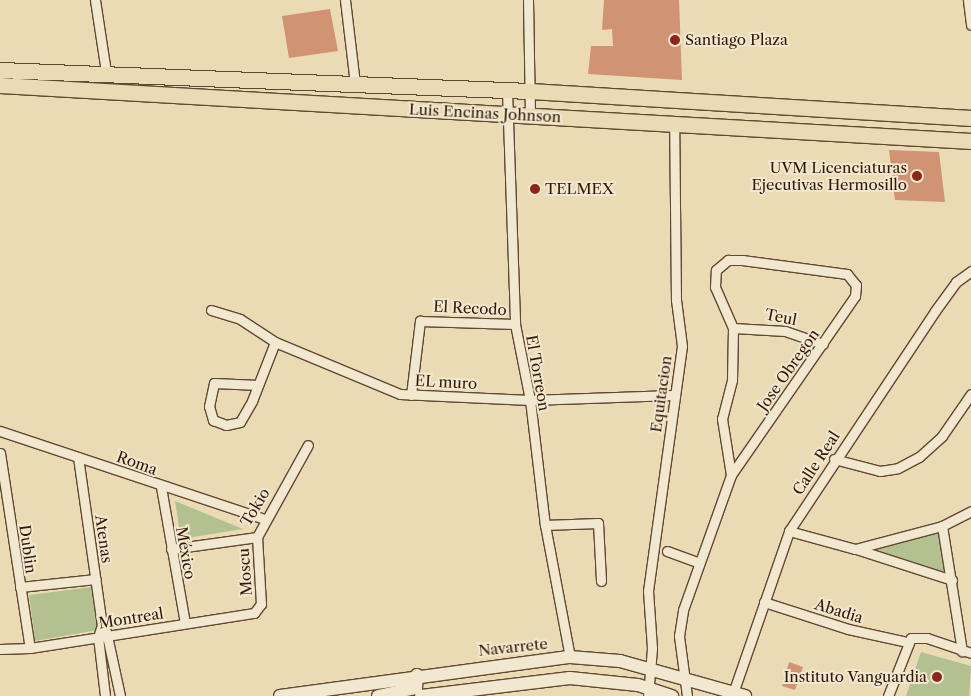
<!DOCTYPE html>
<meta charset="utf-8">
<style>
body{margin:0}
#map{position:relative;width:971px;height:696px;overflow:hidden;background:#ebdbb5;font-family:"Libre Caslon Text",serif}
div>[style]{position:absolute}
[style*='--x']{left:calc(var(--x)*1px);top:calc(var(--y)*1px);width:calc(var(--w)*1px);rotate:calc(var(--a)*1deg)}
.green>*{inset:0;background:#b3c191}
.building>*{inset:0;background:#d09374}
.roads{filter:drop-shadow(1px 0 #604832) drop-shadow(-1px 0 #604832) drop-shadow(0 1px #604832) drop-shadow(0 -1px #604832)}
.minor>*{height:9px;margin:-4.5px;padding:0 4.5px;transform-origin:4.5px;border-radius:4.5px;background:#f2e8cf}
.secondary>*{height:12px;margin:-6px;padding:0 6px;transform-origin:6px;border-radius:6px;background:#f2e8cf}
.primary>*{height:15px;margin:-7.5px;padding:0 7.5px;transform-origin:7.5px;border-radius:7.5px;background:#ebdbb5}
.dots>*{width:14px;height:14px;translate:-50% -50%;box-sizing:border-box;border:2px solid #f2e8cf;border-radius:50%}
span{translate:-50% -50%;white-space:nowrap;text-align:center;line-height:1.15;-webkit-text-stroke:4px #f2e8cf;paint-order:stroke}
.poi-label{font-size:15px;color:#321706}
.left{translate:0 -50%;text-align:left}
.right{translate:-100% -50%;text-align:right}
.street-label{font-size:15px;color:#321706}
</style>
<div id="map">
<div class="green">
<div style="clip-path:polygon(175px 501px,243px 529px,181px 539px)"></div>
<div style="clip-path:polygon(941px 532px,948px 575px,871px 550px)"></div>
<div style="clip-path:polygon(91px 587px,98px 630px,35px 641px,29px 595px)"></div>
<div style="clip-path:polygon(921px 652px,971px 666px,969px 696px,906px 696px)"></div>
</div>
<div class="building">
<div style="clip-path:polygon(604px 0,679px 0,682px 80px,588px 74px,591px 46px,613px 46px,612px 29px,602px 30px)"></div>
<div style="clip-path:polygon(330px 9px,338px 51px,289px 58px,282px 16px)"></div>
<div style="clip-path:polygon(889px 150px,939px 152px,945px 202px,895px 200px)"></div>
<div style="clip-path:polygon(789px 662px,803px 667px,795px 690px,782px 686px)"></div>
</div>
<div class="roads">
<div class="minor">
<div style="--x:95;--y:0;--w:73;--a:81.3"></div>
<div style="--x:345;--y:0;--w:85;--a:83.2"></div>
<div style="--x:528;--y:0;--w:116;--a:89"></div>
<div style="--x:968;--y:0;--w:25;--a:83"></div>
<div style="--x:507;--y:91;--w:233;--a:88"></div>
<div style="--x:515;--y:324;--w:77;--a:78.8"></div>
<div style="--x:530;--y:400;--w:126;--a:83.2"></div>
<div style="--x:545;--y:525;--w:134;--a:79.3"></div>
<div style="--x:211;--y:310;--w:30;--a:17"></div>
<div style="--x:240;--y:319;--w:42;--a:33.3"></div>
<div style="--x:733;--y:328;--w:52;--a:3.3"></div>
<div style="--x:785;--y:331;--w:40;--a:18.9"></div>
<div style="--x:258;--y:385;--w:44;--a:-177.4"></div>
<div style="--x:214;--y:383;--w:24;--a:102"></div>
<div style="--x:209;--y:406;--w:15;--a:74"></div>
<div style="--x:213;--y:420;--w:14;--a:21"></div>
<div style="--x:226;--y:425;--w:14;--a:-12"></div>
<div style="--x:240;--y:422;--w:24;--a:-60"></div>
<div style="--x:252;--y:401;--w:63;--a:-68.7"></div>
<div style="--x:275;--y:342;--w:135;--a:22.6"></div>
<div style="--x:400;--y:394;--w:130;--a:2.6"></div>
<div style="--x:530;--y:400;--w:143;--a:-2"></div>
<div style="--x:411;--y:395;--w:75;--a:-83.1"></div>
<div style="--x:420;--y:321;--w:95;--a:1.8"></div>
<div style="--x:0;--y:431;--w:279;--a:18.4"></div>
<div style="--x:0;--y:453;--w:197;--a:81.3"></div>
<div style="--x:78;--y:457;--w:170;--a:81.9"></div>
<div style="--x:102;--y:625;--w:13;--a:108"></div>
<div style="--x:98;--y:637;--w:59;--a:83.2"></div>
<div style="--x:834;--y:459;--w:48;--a:14.6"></div>
<div style="--x:880;--y:471;--w:18;--a:-9"></div>
<div style="--x:898;--y:468;--w:24;--a:-28"></div>
<div style="--x:919;--y:457;--w:31;--a:-42"></div>
<div style="--x:942;--y:436;--w:51;--a:-55.4"></div>
<div style="--x:161;--y:487;--w:138;--a:80"></div>
<div style="--x:545;--y:525;--w:53;--a:-2.2"></div>
<div style="--x:598;--y:523;--w:58;--a:87"></div>
<div style="--x:942;--y:526;--w:127;--a:80.9"></div>
<div style="--x:789;--y:531;--w:68;--a:15.3"></div>
<div style="--x:855;--y:549;--w:90;--a:-14.8"></div>
<div style="--x:942;--y:526;--w:33;--a:-27"></div>
<div style="--x:171;--y:549;--w:87;--a:-7.9"></div>
<div style="--x:257;--y:537;--w:105;--a:-61"></div>
<div style="--x:856;--y:549;--w:101;--a:17.9"></div>
<div style="--x:667;--y:551;--w:32;--a:20"></div>
<div style="--x:20;--y:587;--w:76;--a:-6"></div>
<div style="--x:764;--y:602;--w:88;--a:17.8"></div>
<div style="--x:848;--y:629;--w:60;--a:12.4"></div>
<div style="--x:106;--y:631;--w:66;--a:77.8"></div>
<div style="--x:0;--y:649;--w:30;--a:-2"></div>
<div style="--x:30;--y:648;--w:227;--a:-8.9"></div>
<div style="--x:254;--y:613;--w:11;--a:-52"></div>
<div style="--x:261;--y:604;--w:67;--a:-93.4"></div>
<div style="--x:648;--y:696;--w:48;--a:-85.2"></div>
<div style="--x:652;--y:648;--w:57;--a:-94"></div>
<div style="--x:648;--y:591;--w:247;--a:-82.1"></div>
<div style="--x:682;--y:346;--w:46;--a:-97.4"></div>
<div style="--x:676;--y:300;--w:177;--a:-90.6"></div>
<div style="--x:687;--y:696;--w:61;--a:-97.6"></div>
<div style="--x:679;--y:636;--w:26;--a:-81"></div>
<div style="--x:683;--y:610;--w:143;--a:-70.4"></div>
<div style="--x:731;--y:475;--w:57;--a:-99.1"></div>
<div style="--x:722;--y:419;--w:40;--a:-75.6"></div>
<div style="--x:732;--y:380;--w:52;--a:-88.9"></div>
<div style="--x:733;--y:328;--w:45;--a:-113.7"></div>
<div style="--x:715;--y:287;--w:17;--a:-87"></div>
<div style="--x:716;--y:270;--w:16;--a:-40"></div>
<div style="--x:728;--y:260;--w:14;--a:0"></div>
<div style="--x:742;--y:260;--w:106;--a:7.6"></div>
<div style="--x:847;--y:274;--w:14;--a:51"></div>
<div style="--x:856;--y:285;--w:11;--a:95"></div>
<div style="--x:855;--y:296;--w:218;--a:124.7"></div>
<div style="--x:732;--y:696;--w:175;--a:-70.9"></div>
<div style="--x:789;--y:531;--w:264;--a:-56.4"></div>
<div style="--x:935;--y:311;--w:36;--a:-54"></div>
<div style="--x:956;--y:282;--w:19;--a:-36"></div>
<div style="--x:888;--y:696;--w:62;--a:-68.4"></div>
<div style="--x:911;--y:638;--w:16;--a:0"></div>
<div style="--x:927;--y:638;--w:46;--a:18.8"></div>
</div>
<div class="secondary">
<div style="--x:280;--y:696;--w:293;--a:-7.7"></div>
<div style="--x:570;--y:657;--w:50;--a:4.6"></div>
<div style="--x:620;--y:661;--w:130;--a:15.6"></div>
<div style="--x:378;--y:696;--w:39;--a:-12"></div>
<div style="--x:416;--y:688;--w:13;--a:-86"></div>
<div style="--x:421;--y:696;--w:150;--a:-6.9"></div>
<div style="--x:570;--y:678;--w:68;--a:5.9"></div>
<div style="--x:638;--y:685;--w:36;--a:18"></div>
</div>
<div class="primary">
<div style="--x:0;--y:70;--w:530;--a:2.27"></div>
<div style="--x:530;--y:91;--w:442;--a:3.5"></div>
<div style="--x:0;--y:85;--w:973;--a:3.3"></div>
</div>
</div>
<div class="dots">
<div style="left:675px;top:40px;background:#8f2418"></div>
<div style="left:917px;top:176px;background:#8f2418"></div>
<div style="left:535px;top:189px;background:#8f2418"></div>
<div style="left:937px;top:677px;background:#8f2418"></div>
</div>
<div class="poi-label">
<span class="left" style="left:685px;top:40px">Santiago Plaza</span>
<span class="right" style="left:907px;top:176px">UVM Licenciaturas<br>Ejecutivas Hermosillo</span>
<span class="left" style="left:545px;top:189px">TELMEX</span>
<span class="right" style="left:927px;top:677px">Instituto Vanguardia</span>
</div>
<div class="street-label">
<span style="left:485px;top:113px;rotate:3deg">Luis Encinas Johnson</span>
<span style="left:470px;top:308px;rotate:3deg">El Recodo</span>
<span style="left:781px;top:317px;rotate:11deg">Teul</span>
<span style="left:788px;top:370px;rotate:-55deg">Jose Obregon</span>
<span style="left:538px;top:373px;rotate:80deg">El Torreon</span>
<span style="left:446px;top:382px;rotate:3deg">EL muro</span>
<span style="left:661px;top:394px;rotate:-82deg">Equitacion</span>
<span style="left:137px;top:463px;rotate:20deg">Roma</span>
<span style="left:816px;top:463px;rotate:-57deg">Calle Real</span>
<span style="left:255px;top:507px;rotate:-59deg">Tokio</span>
<span style="left:104px;top:539px;rotate:82deg">Atenas</span>
<span style="left:28px;top:549px;rotate:82deg">Dublin</span>
<span style="left:186px;top:553px;rotate:80deg">México</span>
<span style="left:245px;top:572px;rotate:-94deg">Moscu</span>
<span style="left:839px;top:611px;rotate:17deg">Abadia</span>
<span style="left:131px;top:618px;rotate:-9deg">Montreal</span>
<span style="left:513px;top:647px;rotate:-6deg">Navarrete</span>
</div>
</div>
